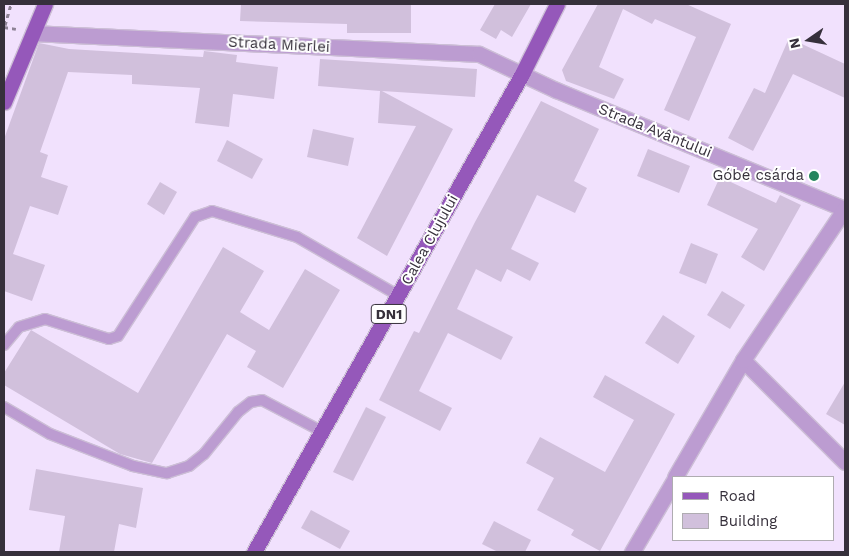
<!DOCTYPE html>
<meta charset="utf-8">
<style>
body{margin:0}
#map{position:relative;width:849px;height:556px;overflow:hidden;background:#f1e1fd;font-family:"Work Sans",sans-serif}
div>[style]{position:absolute}
[style*='--x']{left:calc(var(--x)*1px);top:calc(var(--y)*1px);width:calc(var(--w)*1px);rotate:calc(var(--a)*1deg)}
.building>*{inset:0;background:#d1c0dc}
.path>*{height:3px;margin-top:-1.5px;transform-origin:0;background:repeating-linear-gradient(90deg,#8d8295 0 4px,transparent 0 8px)}
.roads{filter:drop-shadow(1px 0 #ccbed6) drop-shadow(-1px 0 #ccbed6) drop-shadow(0 1px #ccbed6) drop-shadow(0 -1px #ccbed6)}
.lane>*{height:10px;margin:-5px;padding:0 5px;transform-origin:5px;border-radius:5px;background:#bc9cd1}
.street>*{height:15px;margin:-7.5px;padding:0 7.5px;transform-origin:7.5px;border-radius:7.5px;background:#bc9cd1}
.primary>*{height:15px;margin:-7.5px;padding:0 7.5px;transform-origin:7.5px;border-radius:7.5px;background:#9558ba}
.dots>*{width:14px;height:14px;translate:-50% -50%;box-sizing:border-box;border:2px solid #fff;border-radius:50%}
span{translate:-50% -50%;white-space:nowrap;text-align:center;line-height:1.15;-webkit-text-stroke:4px #fff;paint-order:stroke}
.shield-label span{padding:1px 4px;background:#fff;border:1px solid;border-radius:4px;-webkit-text-stroke-width:0}
.shield-label{font-size:14px;color:#36303b;font-weight:700}
.street-label{font-size:15px;color:#36303b}
.poi-label{font-size:15px;color:#36303b}
.right{translate:-100% -50%;text-align:right}
.frame{position:absolute;inset:0;border:5px solid #36303b;pointer-events:none}
.legend{position:absolute;left:672px;top:476px;width:162px;height:65px;box-sizing:border-box;background:#fff;border:1px solid #afacb1;margin:0;padding:6px 9px;list-style:none;font-size:15px;color:#36303b}
.legend li{display:flex;align-items:center;gap:10px;height:25px}
.legend b{width:25px;border:1px solid #afacb1}
.north{position:absolute;left:784px;top:15px;width:50px;height:50px;-webkit-text-stroke:4px #fff;paint-order:stroke;rotate:257deg;font-size:14px;font-weight:700;line-height:20px;text-align:center;color:#36303b}
.north::after{content:'';display:block;margin:auto;width:18px;height:22px;background:#36303b;clip-path:polygon(50% 0,100% 100%,50% 72%,0 100%)}
</style>
<div id="map">
<div class="building">
<div style="clip-path:polygon(241px 4px,411px 4px,411px 33px,347px 33px,347px 24px,240px 21px)"></div>
<div style="clip-path:polygon(495px 4px,531px 4px,512px 37px,501px 30px,496px 39px,480px 30px)"></div>
<div style="clip-path:polygon(598px 4px,686px 4px,731px 24px,689px 121px,664px 110px,696px 37px,655px 19px,652px 24px,623px 9px,599px 67px,624px 79px,614px 99px,566px 81px,562px 70px)"></div>
<div style="clip-path:polygon(789px 38px,845px 64px,845px 98px,793px 74px,753px 151px,728px 138px,754px 88px,765px 93px)"></div>
<div style="clip-path:polygon(39px 43px,69px 49px,203px 57px,204px 51px,237px 55px,236px 62px,278px 67px,274px 99px,233px 94px,229px 127px,195px 123px,200px 88px,132px 84px,132px 75px,68px 72px,40px 152px,48px 155px,41px 177px,68px 186px,58px 215px,30px 206px,13px 254px,45px 265px,32px 301px,4px 291px,4px 139px)"></div>
<div style="clip-path:polygon(320px 59px,477px 69px,475px 97px,382px 91px,453px 129px,387px 256px,357px 238px,416px 126px,378px 123px,380px 91px,318px 86px)"></div>
<div style="clip-path:polygon(541px 101px,599px 129px,574px 181px,587px 188px,575px 213px,537px 195px,511px 249px,539px 263px,530px 281px,507px 269px,501px 282px,476px 269px,457px 309px,513px 337px,501px 360px,448px 333px,419px 391px,452px 408px,440px 431px,379px 400px,414px 331px,419px 333px,475px 222px)"></div>
<div style="clip-path:polygon(313px 129px,354px 138px,348px 166px,307px 157px)"></div>
<div style="clip-path:polygon(227px 140px,263px 159px,252px 179px,217px 161px)"></div>
<div style="clip-path:polygon(648px 149px,690px 166px,679px 193px,637px 176px)"></div>
<div style="clip-path:polygon(720px 177px,776px 203px,780px 195px,801px 205px,764px 271px,741px 257px,758px 229px,707px 205px)"></div>
<div style="clip-path:polygon(160px 182px,177px 192px,164px 215px,147px 204px)"></div>
<div style="clip-path:polygon(691px 243px,718px 254px,706px 284px,679px 273px)"></div>
<div style="clip-path:polygon(223px 247px,264px 271px,240px 312px,269px 330px,305px 269px,340px 290px,283px 388px,247px 367px,256px 351px,227px 334px,152px 463px,120px 454px,4px 385px,4px 373px,31px 330px,138px 393px)"></div>
<div style="clip-path:polygon(722px 291px,745px 305px,730px 329px,707px 315px)"></div>
<div style="clip-path:polygon(663px 315px,695px 336px,678px 364px,645px 343px)"></div>
<div style="clip-path:polygon(605px 375px,675px 414px,600px 551px,571px 535px,574px 530px,537px 510px,554px 478px,526px 463px,540px 437px,605px 472px,634px 420px,593px 397px)"></div>
<div style="clip-path:polygon(845px 382px,845px 425px,826px 414px)"></div>
<div style="clip-path:polygon(366px 407px,386px 417px,353px 481px,333px 472px)"></div>
<div style="clip-path:polygon(36px 469px,143px 488px,136px 528px,119px 524px,114px 552px,59px 552px,65px 516px,29px 510px)"></div>
<div style="clip-path:polygon(311px 510px,350px 531px,340px 549px,301px 528px)"></div>
<div style="clip-path:polygon(494px 521px,531px 540px,525px 552px,498px 552px,482px 544px)"></div>
</div>
<div class="path">
<div style="--x:5;--y:25;--w:22;--a:-74"></div>
<div style="--x:4;--y:27;--w:12;--a:9"></div>
</div>
<div class="roads">
<div class="lane">
<div style="--x:4;--y:345;--w:23;--a:-50"></div>
<div style="--x:19;--y:327;--w:27;--a:-17"></div>
<div style="--x:45;--y:319;--w:67;--a:17.4"></div>
<div style="--x:109;--y:339;--w:9;--a:-18"></div>
<div style="--x:118;--y:336;--w:142;--a:-57.1"></div>
<div style="--x:195;--y:217;--w:18;--a:-19"></div>
<div style="--x:212;--y:211;--w:89;--a:17"></div>
<div style="--x:297;--y:237;--w:118;--a:30"></div>
<div style="--x:4;--y:407;--w:53;--a:30.4"></div>
<div style="--x:50;--y:434;--w:89;--a:21.1"></div>
<div style="--x:133;--y:466;--w:35;--a:12"></div>
<div style="--x:167;--y:473;--w:23;--a:-18"></div>
<div style="--x:189;--y:466;--w:19;--a:-39"></div>
<div style="--x:204;--y:454;--w:54;--a:-51"></div>
<div style="--x:238;--y:412;--w:16;--a:-38"></div>
<div style="--x:251;--y:402;--w:11;--a:-10"></div>
<div style="--x:262;--y:400;--w:67;--a:27.7"></div>
</div>
<div class="street">
<div style="--x:33;--y:33;--w:446;--a:2.7"></div>
<div style="--x:479;--y:54;--w:85;--a:25.1"></div>
<div style="--x:556;--y:90;--w:313;--a:22.4"></div>
<div style="--x:743;--y:360;--w:144;--a:45"></div>
<div style="--x:675;--y:477;--w:135;--a:-59.8"></div>
<div style="--x:743;--y:360;--w:183;--a:-56.1"></div>
<div style="--x:632;--y:552;--w:81;--a:-59.6"></div>
</div>
<div class="primary">
<div style="--x:4;--y:102;--w:106;--a:-67.3"></div>
<div style="--x:254;--y:552;--w:548;--a:-60.72"></div>
<div style="--x:522;--y:74;--w:78;--a:-63.4"></div>
</div>
</div>
<div class="dots">
<div style="left:814px;top:176px;background:#25855d"></div>
</div>
<div class="shield-label">
<span style="left:389px;top:314px">DN1</span>
</div>
<div class="street-label">
<span style="left:279px;top:45px;rotate:3deg">Strada Mierlei</span>
<span style="left:655px;top:131px;rotate:22deg">Strada Avântului</span>
<span style="left:430px;top:240px;rotate:-61deg">Calea Clujului</span>
</div>
<div class="poi-label">
<span class="right" style="left:804px;top:176px">Góbé csárda</span>
</div>
<div class="frame"></div>
<ul class="legend">
<li><b style="height:6px;background:#9558ba"></b>Road</li>
<li><b style="height:14px;background:#d1c0dc"></b>Building</li>
</ul>
<div class="north">N</div>
</div>
